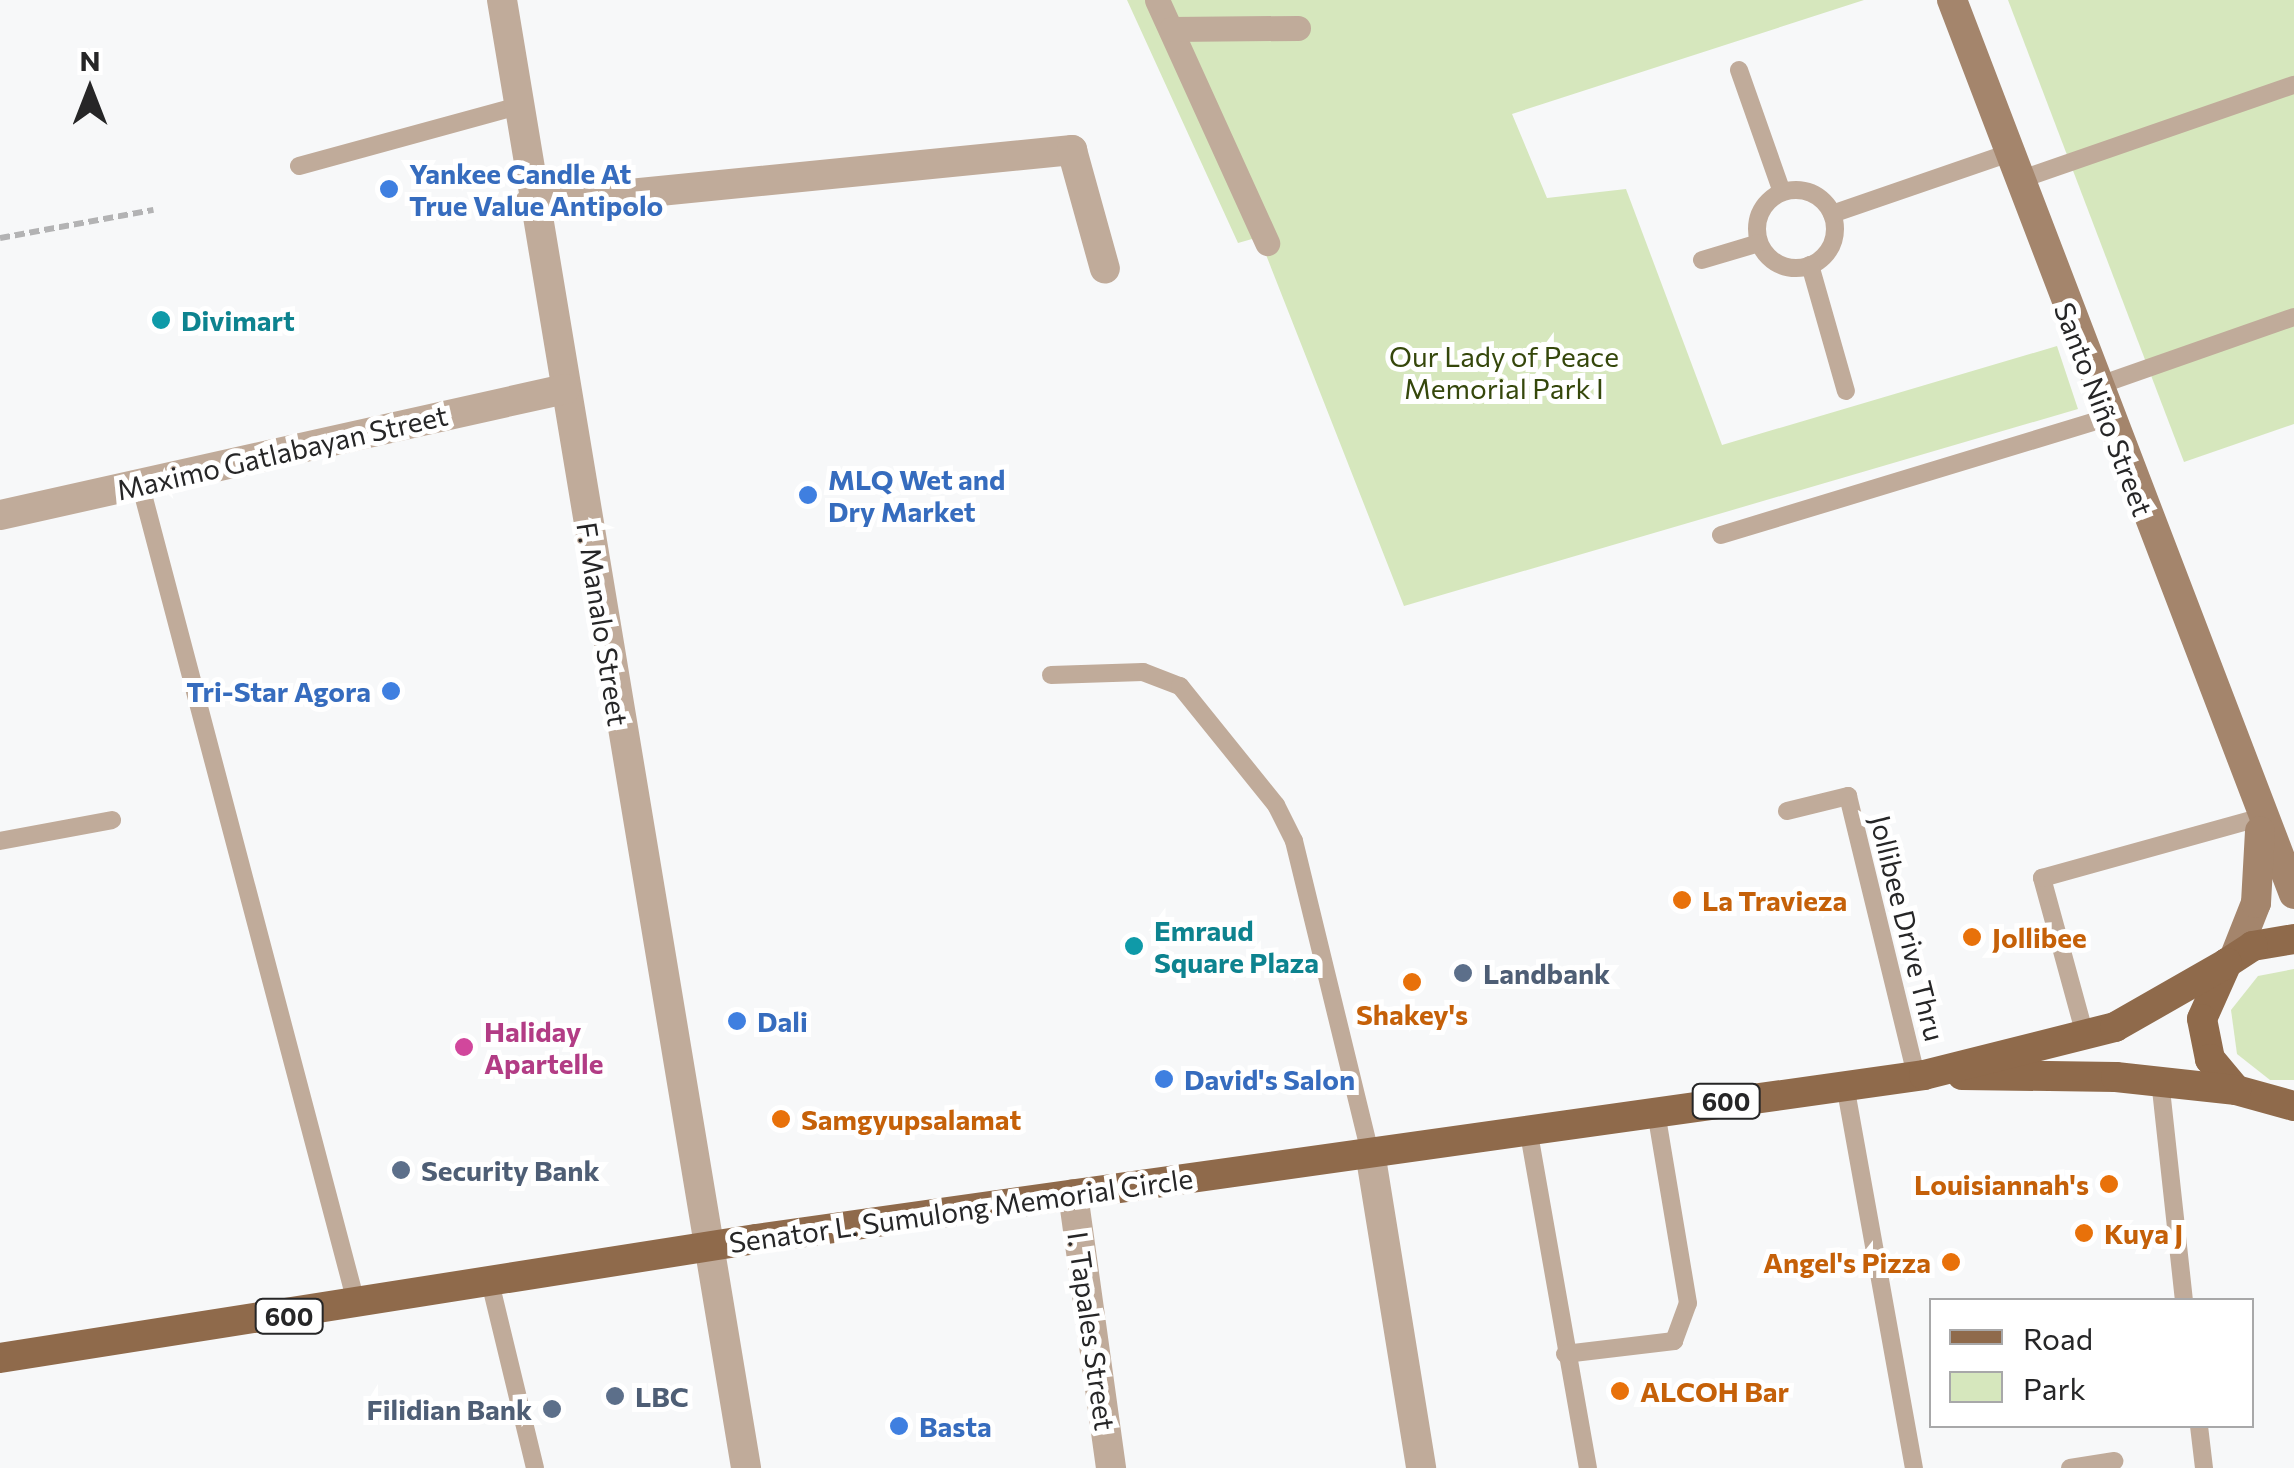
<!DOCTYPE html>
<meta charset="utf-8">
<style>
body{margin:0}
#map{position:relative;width:2294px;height:1468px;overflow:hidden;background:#f7f8f9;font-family:Commissioner,sans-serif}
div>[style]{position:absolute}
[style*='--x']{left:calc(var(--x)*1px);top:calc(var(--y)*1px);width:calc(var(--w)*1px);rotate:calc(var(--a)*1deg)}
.green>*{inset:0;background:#d6e7bd}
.path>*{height:6px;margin-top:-3px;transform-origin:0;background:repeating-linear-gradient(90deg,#b3b3b4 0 10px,transparent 0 15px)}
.service>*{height:18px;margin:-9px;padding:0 9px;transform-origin:9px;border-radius:9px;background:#c0ab9a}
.service>.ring{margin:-9px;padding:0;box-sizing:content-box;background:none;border:18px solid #c0ab9a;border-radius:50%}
.pedestrian>*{height:25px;margin:-12.5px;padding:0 12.5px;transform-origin:12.5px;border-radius:12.5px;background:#c0ab9a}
.minor>*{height:30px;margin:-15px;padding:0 15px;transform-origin:15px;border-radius:15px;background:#c0ab9a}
.secondary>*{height:30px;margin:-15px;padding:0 15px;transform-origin:15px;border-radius:15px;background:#a4856c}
.primary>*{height:30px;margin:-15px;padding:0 15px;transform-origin:15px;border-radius:15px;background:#8f6a4b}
.dots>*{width:28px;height:28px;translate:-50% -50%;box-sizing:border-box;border:5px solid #fff;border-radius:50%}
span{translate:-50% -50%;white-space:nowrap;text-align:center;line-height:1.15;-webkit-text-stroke:10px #fff;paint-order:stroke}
.shield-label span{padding:2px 8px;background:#fff;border:2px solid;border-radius:8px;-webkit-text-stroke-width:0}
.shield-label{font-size:25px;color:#262627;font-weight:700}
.shop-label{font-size:28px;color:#366cbe;font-weight:700}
.left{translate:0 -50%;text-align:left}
.right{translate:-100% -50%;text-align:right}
.culture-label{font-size:28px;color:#0d838f;font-weight:700}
.park-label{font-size:28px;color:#35470b}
.street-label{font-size:28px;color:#262627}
.food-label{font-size:28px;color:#c56008;font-weight:700}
.service-label{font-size:28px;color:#4e5e75;font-weight:700}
.hotel-label{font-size:28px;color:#b23c85;font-weight:700}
.legend{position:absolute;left:1929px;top:1298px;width:325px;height:130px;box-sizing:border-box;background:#fff;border:2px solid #a8a8a9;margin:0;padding:12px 18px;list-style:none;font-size:30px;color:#262627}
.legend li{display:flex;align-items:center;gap:20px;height:50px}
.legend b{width:50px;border:2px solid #a8a8a9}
.north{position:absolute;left:40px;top:40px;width:100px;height:100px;-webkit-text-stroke:8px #fff;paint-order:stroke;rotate:0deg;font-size:28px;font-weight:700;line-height:40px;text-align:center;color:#262627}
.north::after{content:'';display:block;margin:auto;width:35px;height:45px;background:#262627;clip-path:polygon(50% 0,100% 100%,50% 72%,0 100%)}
</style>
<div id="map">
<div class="green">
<div style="clip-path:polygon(1127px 0,1864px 0,1512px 114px,1547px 198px,1626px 189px,1722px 445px,2057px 346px,2078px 409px,1404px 606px,1259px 237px,1238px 243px)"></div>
<div style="clip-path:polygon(2008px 0,2294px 0,2294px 424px,2184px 462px)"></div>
<div style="clip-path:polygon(2294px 969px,2294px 1080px,2270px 1080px,2237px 1054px,2231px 1010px,2258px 976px)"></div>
</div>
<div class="path">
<div style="--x:0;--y:238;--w:156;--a:-10.4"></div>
</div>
<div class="service">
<div style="--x:1739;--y:70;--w:129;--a:70.6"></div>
<div style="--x:299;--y:166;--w:224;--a:-15.3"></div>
<div style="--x:2019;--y:180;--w:291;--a:-19.1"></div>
<div class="ring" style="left:1757px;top:190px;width:60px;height:60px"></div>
<div style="--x:1832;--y:214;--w:187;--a:-19"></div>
<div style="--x:1702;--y:260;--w:59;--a:-16.6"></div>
<div style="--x:1810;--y:265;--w:131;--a:74.1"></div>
<div style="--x:2094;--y:387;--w:212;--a:-19.3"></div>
<div style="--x:140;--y:483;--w:851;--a:75.23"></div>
<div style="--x:1721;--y:535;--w:401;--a:-16.9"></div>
<div style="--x:1051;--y:675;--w:92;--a:-1.9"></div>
<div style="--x:1143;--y:672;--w:40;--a:21"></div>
<div style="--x:1180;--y:686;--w:153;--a:51.1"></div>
<div style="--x:1276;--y:805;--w:40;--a:63.4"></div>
<div style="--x:1294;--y:841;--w:320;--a:76.3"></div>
<div style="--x:1787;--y:811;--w:63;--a:-13.8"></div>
<div style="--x:1848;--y:796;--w:288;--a:76.3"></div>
<div style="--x:0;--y:841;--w:114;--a:-10.6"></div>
<div style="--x:2085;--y:1035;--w:163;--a:-105.3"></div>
<div style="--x:2042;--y:878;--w:224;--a:-15.5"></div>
<div style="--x:2160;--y:1080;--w:221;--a:83.8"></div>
<div style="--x:1845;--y:1085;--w:389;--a:79.8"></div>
<div style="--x:1528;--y:1128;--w:345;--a:80"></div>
<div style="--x:490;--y:1282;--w:191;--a:76.4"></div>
<div style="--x:1565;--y:1354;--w:110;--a:-6.8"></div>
<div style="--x:1674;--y:1341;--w:40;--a:-69.8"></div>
<div style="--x:1688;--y:1303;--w:195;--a:-99.5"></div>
<div style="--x:2199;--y:1426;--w:42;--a:83.2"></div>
<div style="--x:2070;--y:1468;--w:45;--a:-9"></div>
</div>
<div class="pedestrian">
<div style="--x:1157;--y:0;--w:267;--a:65.6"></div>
<div style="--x:1171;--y:29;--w:127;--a:-0.5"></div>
</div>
<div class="minor">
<div style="--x:502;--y:0;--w:1488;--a:80.56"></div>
<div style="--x:529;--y:204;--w:546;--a:-5.68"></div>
<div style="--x:1072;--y:150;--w:123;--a:74.5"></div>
<div style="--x:0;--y:515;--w:579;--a:-12.57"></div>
<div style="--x:1370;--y:1152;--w:320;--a:80.8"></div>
<div style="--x:1073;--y:1194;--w:277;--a:82.1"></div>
</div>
<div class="secondary">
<div style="--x:1952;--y:0;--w:957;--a:69.07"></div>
<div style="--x:2235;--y:956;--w:57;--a:-68.4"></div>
<div style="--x:2256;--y:903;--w:72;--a:-86.8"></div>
</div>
<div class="primary">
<div style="--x:2294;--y:939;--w:42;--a:170.3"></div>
<div style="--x:2253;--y:946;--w:31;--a:147"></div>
<div style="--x:2227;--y:963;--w:61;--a:114.1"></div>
<div style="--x:2202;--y:1019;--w:41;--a:78.7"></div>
<div style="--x:2210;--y:1059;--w:40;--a:50"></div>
<div style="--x:2236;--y:1090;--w:60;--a:15.4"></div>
<div style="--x:1962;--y:1075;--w:154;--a:0.7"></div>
<div style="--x:2116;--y:1077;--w:121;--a:6.2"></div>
<div style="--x:0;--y:1358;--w:765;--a:-8.95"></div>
<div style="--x:756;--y:1239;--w:1179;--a:-7.99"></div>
<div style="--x:1924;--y:1075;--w:197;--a:-14.1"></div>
<div style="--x:2115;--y:1027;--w:129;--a:-29.7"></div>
</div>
<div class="dots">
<div style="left:389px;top:189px;background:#3f7fe0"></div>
<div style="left:161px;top:320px;background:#0f9aa8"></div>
<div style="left:808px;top:495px;background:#3f7fe0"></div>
<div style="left:391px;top:691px;background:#3f7fe0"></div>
<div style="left:1682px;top:900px;background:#e8710a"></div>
<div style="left:1972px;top:937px;background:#e8710a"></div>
<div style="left:1134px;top:946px;background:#0f9aa8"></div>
<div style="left:1463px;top:973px;background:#5c6f8a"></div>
<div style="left:1412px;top:982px;background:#e8710a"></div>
<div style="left:737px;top:1021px;background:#3f7fe0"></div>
<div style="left:464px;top:1047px;background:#d1479c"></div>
<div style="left:1164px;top:1079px;background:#3f7fe0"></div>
<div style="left:781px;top:1119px;background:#e8710a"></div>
<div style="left:401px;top:1170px;background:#5c6f8a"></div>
<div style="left:2109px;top:1184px;background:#e8710a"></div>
<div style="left:2084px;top:1233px;background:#e8710a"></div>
<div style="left:1951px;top:1262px;background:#e8710a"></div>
<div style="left:1620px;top:1391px;background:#e8710a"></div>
<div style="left:615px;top:1396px;background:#5c6f8a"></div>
<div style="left:552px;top:1409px;background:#5c6f8a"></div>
<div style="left:899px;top:1426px;background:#3f7fe0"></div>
</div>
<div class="shield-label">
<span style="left:1726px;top:1101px">600</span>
<span style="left:289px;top:1316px">600</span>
</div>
<div class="shop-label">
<span class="left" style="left:409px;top:189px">Yankee Candle At<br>True Value Antipolo</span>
<span class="left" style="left:828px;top:495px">MLQ Wet and<br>Dry Market</span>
<span class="right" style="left:371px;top:691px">Tri-Star Agora</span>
<span class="left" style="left:757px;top:1021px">Dali</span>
<span class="left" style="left:1184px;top:1079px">David's Salon</span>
<span class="left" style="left:919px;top:1426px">Basta</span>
</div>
<div class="culture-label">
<span class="left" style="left:181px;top:320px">Divimart</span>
<span class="left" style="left:1154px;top:946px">Emraud<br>Square Plaza</span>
</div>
<div class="park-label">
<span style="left:1504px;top:372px">Our Lady of Peace<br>Memorial Park I</span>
</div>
<div class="street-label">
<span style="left:2104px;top:409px;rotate:69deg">Santo Niño Street</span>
<span style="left:282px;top:452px;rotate:-13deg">Maximo Gatlabayan Street</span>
<span style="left:603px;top:624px;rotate:81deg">F. Manalo Street</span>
<span style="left:1908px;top:928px;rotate:76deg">Jollibee Drive Thru</span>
<span style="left:961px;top:1210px;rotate:-8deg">Senator L. Sumulong Memorial Circle</span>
<span style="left:1092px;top:1331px;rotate:82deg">I. Tapales Street</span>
</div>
<div class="food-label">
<span class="left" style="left:1702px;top:900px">La Travieza</span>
<span class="left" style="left:1992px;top:937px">Jollibee</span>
<span style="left:1412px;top:1014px">Shakey's</span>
<span class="left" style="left:801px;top:1119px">Samgyupsalamat</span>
<span class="right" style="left:2089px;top:1184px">Louisiannah's</span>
<span class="left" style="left:2104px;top:1233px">Kuya J</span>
<span class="right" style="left:1931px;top:1262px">Angel's Pizza</span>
<span class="left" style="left:1640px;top:1391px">ALCOH Bar</span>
</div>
<div class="service-label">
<span class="left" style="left:1483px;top:973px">Landbank</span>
<span class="left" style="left:421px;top:1170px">Security Bank</span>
<span class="left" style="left:635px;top:1396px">LBC</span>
<span class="right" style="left:532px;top:1409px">Filidian Bank</span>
</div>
<div class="hotel-label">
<span class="left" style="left:484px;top:1047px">Haliday<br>Apartelle</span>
</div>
<ul class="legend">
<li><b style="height:12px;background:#8f6a4b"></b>Road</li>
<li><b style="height:28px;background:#d6e7bd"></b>Park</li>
</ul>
<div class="north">N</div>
</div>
